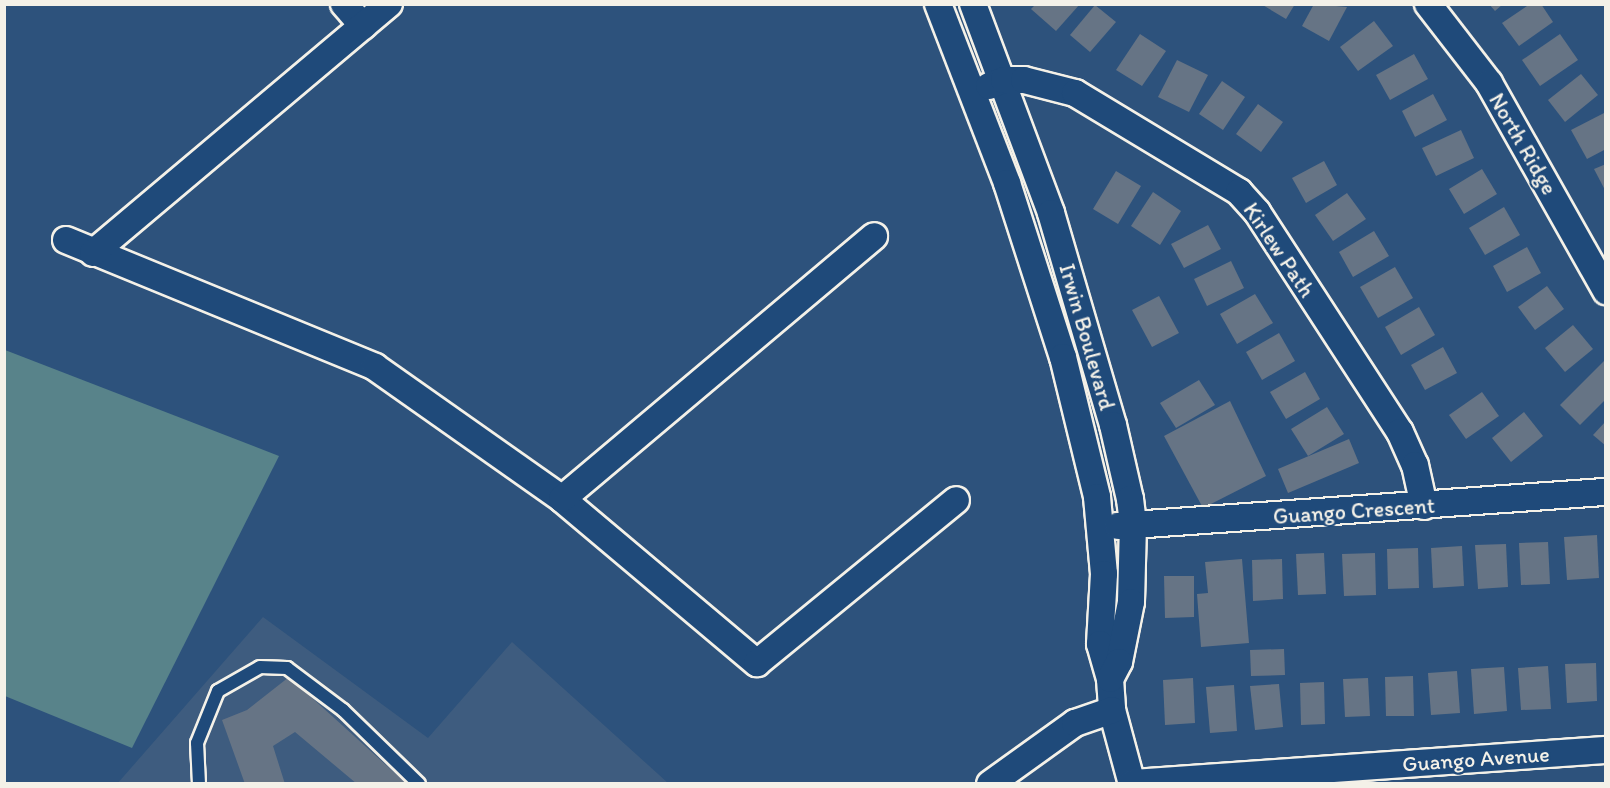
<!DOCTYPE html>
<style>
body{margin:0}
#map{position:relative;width:1610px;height:788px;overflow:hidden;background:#2d527c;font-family:Itim,sans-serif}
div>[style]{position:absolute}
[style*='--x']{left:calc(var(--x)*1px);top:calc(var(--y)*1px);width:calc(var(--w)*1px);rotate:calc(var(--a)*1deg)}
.built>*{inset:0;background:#3e5c7f}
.green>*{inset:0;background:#58838a}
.building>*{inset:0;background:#667485}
.roads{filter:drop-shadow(2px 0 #f4f1e8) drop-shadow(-2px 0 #f4f1e8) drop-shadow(0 2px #f4f1e8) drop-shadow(0 -2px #f4f1e8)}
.service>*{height:12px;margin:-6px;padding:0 6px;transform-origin:6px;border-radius:6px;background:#1f4a7a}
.minor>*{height:26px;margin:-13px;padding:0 13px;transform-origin:13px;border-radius:13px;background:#1f4a7a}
span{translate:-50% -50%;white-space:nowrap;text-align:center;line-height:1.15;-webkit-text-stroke:4.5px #1f4a7a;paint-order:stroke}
.street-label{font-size:22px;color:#f4f1e8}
.frame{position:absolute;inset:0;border:6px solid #f4f1e8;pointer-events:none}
</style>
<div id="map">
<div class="built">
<div style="clip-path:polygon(263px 617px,428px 738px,512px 642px,668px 783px,117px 784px)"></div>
</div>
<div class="green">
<div style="clip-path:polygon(5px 350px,279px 456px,132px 748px,5px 696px)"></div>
</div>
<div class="building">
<div style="clip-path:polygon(1036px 4px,1080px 4px,1056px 31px,1031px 9px)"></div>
<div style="clip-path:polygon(1261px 4px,1295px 4px,1286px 19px)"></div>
<div style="clip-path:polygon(1314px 4px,1347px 7px,1329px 41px,1302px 26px)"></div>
<div style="clip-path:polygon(1489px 4px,1503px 4px,1495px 11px)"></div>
<div style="clip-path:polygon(1530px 4px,1541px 4px,1553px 22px,1519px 46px,1502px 23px)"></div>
<div style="clip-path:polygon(1095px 5px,1116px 22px,1090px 52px,1070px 35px)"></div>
<div style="clip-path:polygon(1374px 21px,1393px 46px,1358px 71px,1340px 47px)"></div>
<div style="clip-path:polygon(1140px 34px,1166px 51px,1142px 86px,1116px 70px)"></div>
<div style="clip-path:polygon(1560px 34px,1578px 60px,1540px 86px,1522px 60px)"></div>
<div style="clip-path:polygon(1414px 54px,1428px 79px,1390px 100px,1376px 75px)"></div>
<div style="clip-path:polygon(1177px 60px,1208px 75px,1189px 112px,1158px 97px)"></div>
<div style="clip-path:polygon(1581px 74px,1598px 95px,1565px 122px,1548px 100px)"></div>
<div style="clip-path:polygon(1222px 81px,1245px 97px,1223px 130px,1199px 114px)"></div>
<div style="clip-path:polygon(1433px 94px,1447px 120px,1415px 137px,1402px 111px)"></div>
<div style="clip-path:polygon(1258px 104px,1283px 122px,1261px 152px,1236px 134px)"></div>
<div style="clip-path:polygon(1606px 112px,1606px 149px,1587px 159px,1571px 130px)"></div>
<div style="clip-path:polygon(1461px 130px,1474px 158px,1436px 176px,1422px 148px)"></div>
<div style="clip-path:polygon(1324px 161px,1337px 185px,1306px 203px,1292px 178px)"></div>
<div style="clip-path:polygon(1606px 164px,1606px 192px,1594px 169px)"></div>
<div style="clip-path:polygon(1482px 169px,1497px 194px,1464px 214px,1449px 189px)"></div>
<div style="clip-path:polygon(1116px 171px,1141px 186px,1118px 224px,1093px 209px)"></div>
<div style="clip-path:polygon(1153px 192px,1181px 211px,1160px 245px,1131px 226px)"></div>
<div style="clip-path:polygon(1347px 193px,1366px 219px,1333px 241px,1315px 215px)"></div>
<div style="clip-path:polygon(1504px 207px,1520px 235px,1485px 255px,1469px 228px)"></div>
<div style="clip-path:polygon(1208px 225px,1221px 249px,1184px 268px,1171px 244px)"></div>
<div style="clip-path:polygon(1374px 231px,1389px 256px,1353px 277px,1339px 252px)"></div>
<div style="clip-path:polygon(1527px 247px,1541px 273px,1507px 292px,1493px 266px)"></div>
<div style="clip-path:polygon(1231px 261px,1244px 288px,1207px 306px,1194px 279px)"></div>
<div style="clip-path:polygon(1395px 267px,1413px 298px,1378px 318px,1360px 287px)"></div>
<div style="clip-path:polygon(1547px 286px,1564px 309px,1535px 330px,1518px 307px)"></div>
<div style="clip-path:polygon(1255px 294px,1273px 323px,1237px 344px,1220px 314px)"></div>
<div style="clip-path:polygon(1159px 296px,1179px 333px,1152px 347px,1132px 310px)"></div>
<div style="clip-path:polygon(1419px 307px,1435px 335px,1401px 355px,1385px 327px)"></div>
<div style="clip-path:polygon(1573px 325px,1593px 349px,1565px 372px,1545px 348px)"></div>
<div style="clip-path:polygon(1279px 333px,1295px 361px,1262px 380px,1246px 352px)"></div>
<div style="clip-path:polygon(1443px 347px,1457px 373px,1425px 390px,1411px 365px)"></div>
<div style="clip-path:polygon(1604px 361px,1606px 399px,1580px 425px,1560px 405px)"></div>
<div style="clip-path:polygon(1305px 372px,1320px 399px,1286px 419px,1270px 392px)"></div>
<div style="clip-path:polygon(1199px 380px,1215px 405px,1176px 428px,1160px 403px)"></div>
<div style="clip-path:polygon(1482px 392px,1499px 416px,1466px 439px,1449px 415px)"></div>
<div style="clip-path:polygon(1230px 401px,1266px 476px,1203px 508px,1164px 436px)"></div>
<div style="clip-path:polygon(1327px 407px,1344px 434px,1308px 456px,1291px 429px)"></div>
<div style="clip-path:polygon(1524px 412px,1543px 436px,1511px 462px,1492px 438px)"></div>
<div style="clip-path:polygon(1606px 421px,1606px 446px,1593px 435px)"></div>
<div style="clip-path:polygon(1349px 439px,1359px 463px,1288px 493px,1278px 469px)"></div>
<div style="clip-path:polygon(1597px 535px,1599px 578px,1567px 580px,1564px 537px)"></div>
<div style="clip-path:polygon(1548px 542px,1550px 584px,1521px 585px,1519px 543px)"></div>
<div style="clip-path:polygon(1506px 544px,1508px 587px,1478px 589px,1475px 545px)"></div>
<div style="clip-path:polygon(1462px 546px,1464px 586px,1433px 588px,1431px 548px)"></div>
<div style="clip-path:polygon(1418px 548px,1419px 588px,1388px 589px,1387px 549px)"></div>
<div style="clip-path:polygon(1324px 553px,1326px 594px,1298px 595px,1296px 554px)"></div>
<div style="clip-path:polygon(1375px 553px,1376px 595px,1344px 596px,1342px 554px)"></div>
<div style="clip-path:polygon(1242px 559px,1249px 643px,1201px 647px,1197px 594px,1208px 593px,1205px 562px)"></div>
<div style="clip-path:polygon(1282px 559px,1283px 599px,1253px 601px,1252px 560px)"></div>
<div style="clip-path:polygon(1164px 576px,1194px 576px,1194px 617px,1165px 618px)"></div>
<div style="clip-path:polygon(1284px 649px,1285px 675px,1251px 676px,1250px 650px)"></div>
<div style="clip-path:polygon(1596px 663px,1597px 701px,1567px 703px,1565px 664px)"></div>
<div style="clip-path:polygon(1548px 666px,1551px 709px,1521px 710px,1518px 668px)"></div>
<div style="clip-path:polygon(1504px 667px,1507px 711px,1474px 714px,1471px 669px)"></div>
<div style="clip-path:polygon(1457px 671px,1460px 713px,1431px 715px,1428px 673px)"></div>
<div style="clip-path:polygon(1413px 676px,1414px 716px,1386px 716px,1385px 677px)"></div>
<div style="clip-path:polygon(289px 677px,407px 784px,357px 784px,295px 732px,273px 746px,285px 784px,245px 784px,222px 720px,247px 710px)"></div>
<div style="clip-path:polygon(1193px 678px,1195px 723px,1165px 725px,1163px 680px)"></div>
<div style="clip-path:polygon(1368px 678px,1370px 716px,1345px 717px,1343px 679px)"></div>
<div style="clip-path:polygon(1324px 682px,1325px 724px,1301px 725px,1300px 683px)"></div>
<div style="clip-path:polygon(1279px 684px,1283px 727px,1255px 730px,1250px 686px)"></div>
<div style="clip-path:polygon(1234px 685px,1237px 731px,1210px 733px,1206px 687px)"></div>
</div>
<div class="roads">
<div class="service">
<div style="--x:199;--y:784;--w:41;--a:-92.8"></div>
<div style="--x:197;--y:743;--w:56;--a:-68"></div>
<div style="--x:218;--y:691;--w:48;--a:-29.7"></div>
<div style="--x:260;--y:667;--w:27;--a:2"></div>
<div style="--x:287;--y:668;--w:70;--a:36.9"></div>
<div style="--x:343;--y:710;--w:106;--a:44.2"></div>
</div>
<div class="minor">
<div style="--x:344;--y:4;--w:29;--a:49"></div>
<div style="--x:938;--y:4;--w:192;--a:68.9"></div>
<div style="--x:1007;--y:183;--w:183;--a:72.2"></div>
<div style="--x:1063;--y:357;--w:144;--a:76.3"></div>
<div style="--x:1097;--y:497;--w:77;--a:84.8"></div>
<div style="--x:1104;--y:574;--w:70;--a:93.3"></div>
<div style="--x:1100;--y:644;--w:36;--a:74"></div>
<div style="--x:1110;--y:679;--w:31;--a:86"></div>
<div style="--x:1112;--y:710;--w:77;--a:74.9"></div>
<div style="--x:973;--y:4;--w:223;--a:69.5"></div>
<div style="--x:1051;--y:213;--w:221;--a:73.7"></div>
<div style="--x:1113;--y:425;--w:76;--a:77.1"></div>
<div style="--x:1130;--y:499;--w:26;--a:83"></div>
<div style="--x:1133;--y:525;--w:77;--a:91.5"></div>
<div style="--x:1131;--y:602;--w:61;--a:101.3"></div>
<div style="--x:1119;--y:662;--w:19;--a:118"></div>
<div style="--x:1428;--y:4;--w:100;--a:52.3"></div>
<div style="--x:1489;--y:83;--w:239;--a:60.6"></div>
<div style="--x:989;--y:86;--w:16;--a:-22"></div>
<div style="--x:1004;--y:80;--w:20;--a:0"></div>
<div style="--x:1024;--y:80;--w:53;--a:14.3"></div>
<div style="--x:1075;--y:93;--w:192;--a:31.1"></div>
<div style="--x:1239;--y:192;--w:27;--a:48"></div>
<div style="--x:1257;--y:212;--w:262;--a:57"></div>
<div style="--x:1400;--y:432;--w:36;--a:66"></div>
<div style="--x:1415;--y:465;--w:42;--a:77.6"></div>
<div style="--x:66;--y:240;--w:334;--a:22.3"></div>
<div style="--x:375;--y:367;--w:229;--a:35.2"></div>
<div style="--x:562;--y:499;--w:255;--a:40.1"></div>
<div style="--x:757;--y:663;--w:257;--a:-39.3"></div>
<div style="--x:93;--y:253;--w:387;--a:-40.1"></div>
<div style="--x:562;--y:499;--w:408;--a:-40.1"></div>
<div style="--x:1118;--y:526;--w:489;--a:-4"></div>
<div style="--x:1132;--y:783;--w:475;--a:-4"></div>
<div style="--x:990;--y:784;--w:105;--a:-35.7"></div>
<div style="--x:1075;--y:723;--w:39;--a:-19"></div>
</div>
</div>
<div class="street-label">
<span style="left:1523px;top:144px;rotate:60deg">North Ridge</span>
<span style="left:1279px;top:250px;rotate:56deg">Kirlew Path</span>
<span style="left:1087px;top:337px;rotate:74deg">Irwin Boulevard</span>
<span style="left:1354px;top:511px;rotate:-4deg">Guango Crescent</span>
<span style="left:1476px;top:759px;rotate:-4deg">Guango Avenue</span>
</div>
<div class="frame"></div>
</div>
